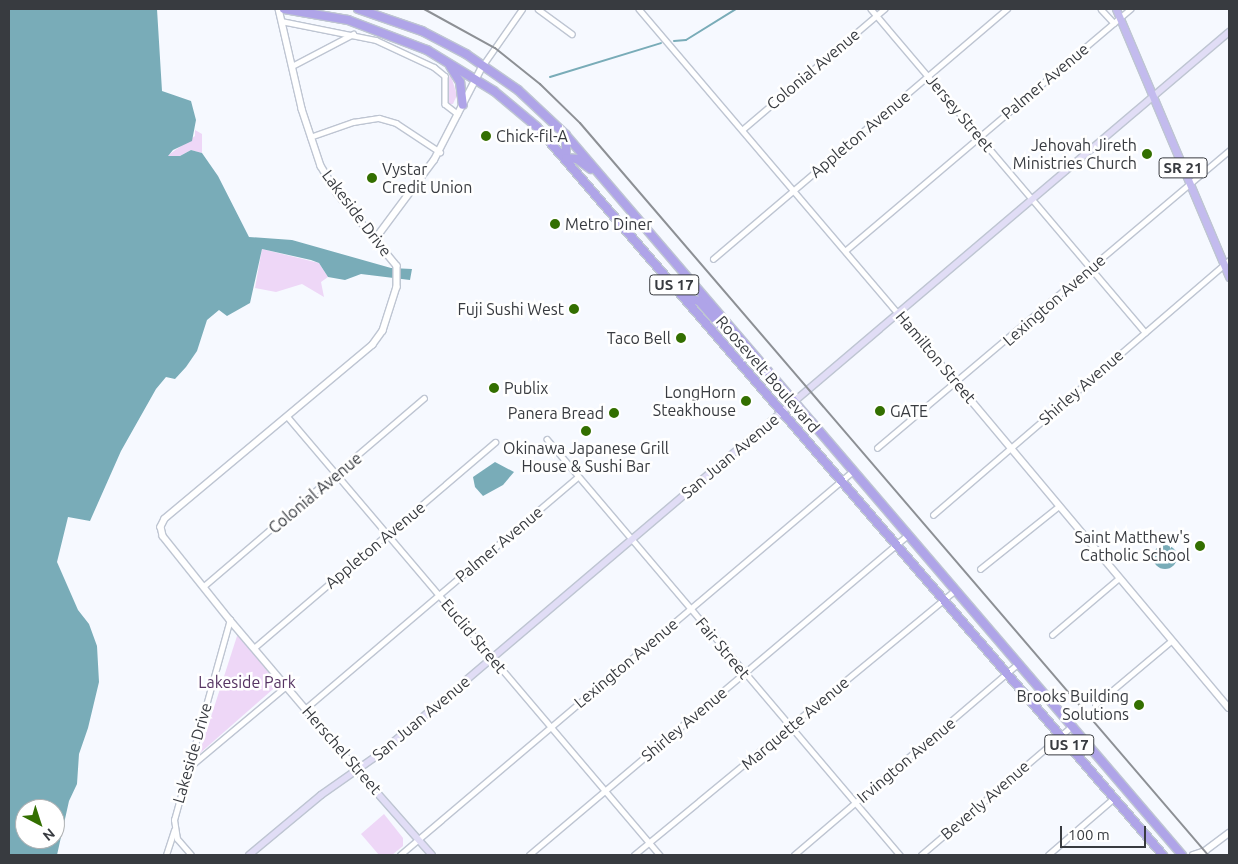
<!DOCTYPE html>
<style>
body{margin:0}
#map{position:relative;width:1238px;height:864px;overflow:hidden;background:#f6f9ff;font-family:Ubuntu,sans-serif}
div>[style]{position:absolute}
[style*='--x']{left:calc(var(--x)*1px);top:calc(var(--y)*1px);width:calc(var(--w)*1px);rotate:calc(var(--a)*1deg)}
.green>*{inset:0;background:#eed7f7}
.water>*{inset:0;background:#79acb8}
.round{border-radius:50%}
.stream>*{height:2px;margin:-1px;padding:0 1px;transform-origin:1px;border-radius:1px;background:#79acb8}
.roads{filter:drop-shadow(1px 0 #bec5d2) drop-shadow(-1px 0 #bec5d2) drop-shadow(0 1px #bec5d2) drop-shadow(0 -1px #bec5d2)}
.minor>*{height:4.5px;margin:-2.25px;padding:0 2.25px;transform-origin:2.25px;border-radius:2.25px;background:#fff}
.tertiary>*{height:5.5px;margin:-2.75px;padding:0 2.75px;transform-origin:2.75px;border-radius:2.75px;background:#fff}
.secondary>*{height:6px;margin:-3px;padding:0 3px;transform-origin:3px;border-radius:3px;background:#e1ddf6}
.primary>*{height:7px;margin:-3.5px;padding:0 3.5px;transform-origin:3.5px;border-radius:3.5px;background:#c3bbee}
.trunk>*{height:8px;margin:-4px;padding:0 4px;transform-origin:4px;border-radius:4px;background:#afa4e8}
.rail>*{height:2px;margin:-1px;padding:0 1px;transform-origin:1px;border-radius:1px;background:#8d9095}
.dots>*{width:14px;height:14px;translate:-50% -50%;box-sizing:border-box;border:2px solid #fff;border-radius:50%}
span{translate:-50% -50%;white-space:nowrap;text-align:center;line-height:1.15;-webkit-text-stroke:5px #fff;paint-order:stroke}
.shield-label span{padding:1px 4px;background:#fff;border:1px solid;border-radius:4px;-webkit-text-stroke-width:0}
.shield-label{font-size:15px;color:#383b40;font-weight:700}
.street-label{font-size:16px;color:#383b40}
.poi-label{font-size:16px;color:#383b40}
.left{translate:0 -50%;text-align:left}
.right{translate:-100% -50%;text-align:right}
.park-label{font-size:16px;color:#563463}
.frame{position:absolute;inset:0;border:10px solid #383b40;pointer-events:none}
.north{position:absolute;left:15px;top:799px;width:50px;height:50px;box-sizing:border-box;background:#fff;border:1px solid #afb1b3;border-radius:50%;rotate:140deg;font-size:14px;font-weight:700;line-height:20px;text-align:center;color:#383b40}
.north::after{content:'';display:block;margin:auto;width:18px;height:22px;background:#336f00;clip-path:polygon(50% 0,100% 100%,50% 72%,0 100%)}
.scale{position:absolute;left:1060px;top:826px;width:86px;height:22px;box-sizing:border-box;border:2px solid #383b40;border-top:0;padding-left:6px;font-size:15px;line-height:18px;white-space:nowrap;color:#383b40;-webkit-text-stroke:4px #fff;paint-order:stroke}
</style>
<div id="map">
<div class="green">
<div style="clip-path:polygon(450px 73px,457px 95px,453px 104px,449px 104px,445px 97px)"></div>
<div style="clip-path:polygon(195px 130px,202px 134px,202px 153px,191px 150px,180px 156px,167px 156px,195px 136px)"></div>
<div style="clip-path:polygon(262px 249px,319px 263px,328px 277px,321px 282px,324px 297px,302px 284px,276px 292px,255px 288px)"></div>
<div style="clip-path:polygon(238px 633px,280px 683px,199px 754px)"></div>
<div style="clip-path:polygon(384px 814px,403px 838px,403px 846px,392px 855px,379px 855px,361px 834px)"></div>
</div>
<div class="water">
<div style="clip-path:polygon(evenodd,9px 9px,157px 9px,162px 91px,191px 101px,196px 120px,192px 141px,173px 150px,168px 156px,180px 156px,191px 150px,202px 153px,218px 176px,249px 237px,292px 240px,391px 268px,412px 269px,410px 280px,361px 274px,345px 280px,328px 277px,319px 263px,311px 260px,262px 249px,250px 303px,227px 316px,219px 310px,207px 320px,197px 351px,186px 367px,175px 379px,166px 377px,156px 389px,121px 451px,90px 521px,68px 517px,57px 562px,78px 610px,89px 624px,97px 646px,99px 682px,88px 728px,79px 754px,77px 784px,69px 801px,57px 855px,9px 855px,9px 9px,25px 809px,55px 809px,55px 839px,25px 839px,25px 809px)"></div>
<div style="clip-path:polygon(495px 462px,514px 472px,503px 485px,483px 496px,475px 487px,473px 477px)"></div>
<div class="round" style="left:1153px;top:545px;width:24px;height:24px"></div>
</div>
<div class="stream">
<div style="--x:674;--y:41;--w:12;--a:-5"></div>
<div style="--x:686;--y:40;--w:59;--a:-31.8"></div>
<div style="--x:550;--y:77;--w:116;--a:-17"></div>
</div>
<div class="roads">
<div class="minor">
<div style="--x:538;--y:9;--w:42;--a:36.3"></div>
<div style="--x:639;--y:9;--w:399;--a:49.6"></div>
<div style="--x:871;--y:9;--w:424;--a:49.7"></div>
<div style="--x:1101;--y:9;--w:19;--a:47"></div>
<div style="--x:281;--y:21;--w:97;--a:11.3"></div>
<div style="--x:376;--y:40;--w:64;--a:25"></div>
<div style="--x:434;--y:67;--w:14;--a:39"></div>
<div style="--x:445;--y:76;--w:28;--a:90"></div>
<div style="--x:445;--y:104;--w:16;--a:38"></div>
<div style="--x:483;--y:65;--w:68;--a:-55.1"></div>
<div style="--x:292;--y:66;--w:69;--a:-27.7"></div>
<div style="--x:742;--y:130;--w:187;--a:-40.4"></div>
<div style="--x:310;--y:137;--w:46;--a:-19.2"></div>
<div style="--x:353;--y:122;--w:26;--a:-9"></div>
<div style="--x:379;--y:118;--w:18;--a:16"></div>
<div style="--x:396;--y:123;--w:53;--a:33.4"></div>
<div style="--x:845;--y:251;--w:374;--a:-40.3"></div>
<div style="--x:713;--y:259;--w:386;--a:-40.4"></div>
<div style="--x:287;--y:416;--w:576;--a:49.65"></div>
<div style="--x:547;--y:439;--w:546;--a:49.68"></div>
<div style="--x:877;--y:448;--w:461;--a:-40.2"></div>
<div style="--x:933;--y:515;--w:391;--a:-40.7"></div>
<div style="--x:980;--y:569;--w:101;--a:-38.6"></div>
<div style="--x:204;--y:586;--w:289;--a:-40.5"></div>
<div style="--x:1052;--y:635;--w:88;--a:-40.4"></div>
<div style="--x:254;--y:648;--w:317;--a:-40.5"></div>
<div style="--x:1095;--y:705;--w:99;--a:-40.1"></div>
<div style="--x:305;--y:709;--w:358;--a:-40.4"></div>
<div style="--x:192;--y:765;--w:123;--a:-40"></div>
<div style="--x:166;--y:855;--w:26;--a:-72"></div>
<div style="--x:191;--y:855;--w:21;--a:-131"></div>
<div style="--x:177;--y:839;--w:19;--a:-99"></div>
<div style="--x:174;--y:820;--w:208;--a:-74.4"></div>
<div style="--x:400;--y:855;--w:594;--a:-40.29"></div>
<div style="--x:529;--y:855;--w:496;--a:-40.2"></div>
<div style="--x:634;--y:855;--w:417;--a:-39.5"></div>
<div style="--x:794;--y:855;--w:294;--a:-40.5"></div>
<div style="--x:921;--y:855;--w:199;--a:-40.5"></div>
<div style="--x:1048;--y:855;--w:87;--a:-40.8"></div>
</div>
<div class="tertiary">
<div style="--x:279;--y:9;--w:103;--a:77"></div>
<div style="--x:302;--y:109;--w:60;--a:71.6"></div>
<div style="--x:321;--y:166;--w:31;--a:59"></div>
<div style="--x:337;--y:193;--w:94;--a:50.6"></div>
<div style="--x:397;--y:266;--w:21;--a:90"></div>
<div style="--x:397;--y:287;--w:46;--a:107.7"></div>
<div style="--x:383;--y:331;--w:17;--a:126"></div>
<div style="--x:373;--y:345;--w:271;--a:140.1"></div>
<div style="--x:165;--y:519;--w:9;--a:117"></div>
<div style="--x:161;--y:527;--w:9;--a:77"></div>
<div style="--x:163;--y:536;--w:107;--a:51.4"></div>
<div style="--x:230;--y:620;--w:197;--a:49.7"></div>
<div style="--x:376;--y:238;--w:97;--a:-53.4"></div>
<div style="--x:434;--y:160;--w:107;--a:-62.7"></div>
<div style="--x:898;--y:313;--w:515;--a:50.04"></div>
<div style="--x:1193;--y:855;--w:13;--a:-18"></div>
<div style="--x:1205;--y:851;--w:30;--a:-37"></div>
</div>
<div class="secondary">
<div style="--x:357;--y:770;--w:113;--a:48.6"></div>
<div style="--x:249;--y:855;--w:94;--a:-39.8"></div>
<div style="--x:321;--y:795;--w:70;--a:-35.1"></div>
<div style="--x:378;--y:755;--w:1117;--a:-40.35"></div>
</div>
<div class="primary">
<div style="--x:1116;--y:9;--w:291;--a:67.1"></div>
</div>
<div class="trunk">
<div style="--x:284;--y:9;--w:65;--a:9.8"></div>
<div style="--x:348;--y:20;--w:85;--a:20.8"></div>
<div style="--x:427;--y:50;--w:79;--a:31.5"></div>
<div style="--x:494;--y:91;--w:56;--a:39.9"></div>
<div style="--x:537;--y:127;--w:960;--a:49.31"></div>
<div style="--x:358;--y:9;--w:68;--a:19"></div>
<div style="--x:422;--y:31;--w:50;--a:27.6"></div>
<div style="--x:466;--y:54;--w:63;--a:34.7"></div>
<div style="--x:518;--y:90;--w:64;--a:43.1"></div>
<div style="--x:565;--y:134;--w:949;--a:49.44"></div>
<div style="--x:450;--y:66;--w:19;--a:58"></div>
<div style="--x:460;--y:82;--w:23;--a:83"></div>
<div style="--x:566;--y:135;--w:23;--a:90"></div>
<div style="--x:566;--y:158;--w:11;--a:5"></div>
<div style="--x:577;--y:159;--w:17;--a:36"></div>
<div style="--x:686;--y:298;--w:13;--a:13"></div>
<div style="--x:699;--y:301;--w:35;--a:49"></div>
<div style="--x:722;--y:327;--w:13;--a:32"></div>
</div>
</div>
<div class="rail">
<div style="--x:424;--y:9;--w:81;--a:28.8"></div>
<div style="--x:495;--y:48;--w:58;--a:38.7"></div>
<div style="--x:540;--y:84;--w:56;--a:44.3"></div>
<div style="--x:580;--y:123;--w:964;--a:49.37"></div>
</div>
<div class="dots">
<div style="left:486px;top:136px;background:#336f00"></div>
<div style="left:1147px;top:154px;background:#336f00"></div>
<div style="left:372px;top:178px;background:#336f00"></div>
<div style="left:555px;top:224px;background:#336f00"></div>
<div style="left:574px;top:309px;background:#336f00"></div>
<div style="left:681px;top:338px;background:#336f00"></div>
<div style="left:494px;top:388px;background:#336f00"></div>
<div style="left:746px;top:401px;background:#336f00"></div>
<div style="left:880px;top:411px;background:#336f00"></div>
<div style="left:614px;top:413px;background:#336f00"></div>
<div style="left:586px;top:431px;background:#336f00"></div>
<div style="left:1200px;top:546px;background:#336f00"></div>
<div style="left:1139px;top:705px;background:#336f00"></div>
</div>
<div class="shield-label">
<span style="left:1183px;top:168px">SR 21</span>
<span style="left:674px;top:285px">US 17</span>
<span style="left:1069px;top:745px">US 17</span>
</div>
<div class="street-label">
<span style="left:813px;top:69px;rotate:-40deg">Colonial Avenue</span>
<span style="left:1045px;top:81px;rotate:-40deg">Palmer Avenue</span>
<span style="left:960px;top:113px;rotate:50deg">Jersey Street</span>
<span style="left:860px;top:134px;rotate:-40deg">Appleton Avenue</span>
<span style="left:357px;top:213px;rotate:53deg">Lakeside Drive</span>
<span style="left:1054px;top:300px;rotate:-41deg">Lexington Avenue</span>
<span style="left:936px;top:357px;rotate:50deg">Hamilton Street</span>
<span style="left:768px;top:374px;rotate:49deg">Roosevelt Boulevard</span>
<span style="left:1081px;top:387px;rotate:-41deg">Shirley Avenue</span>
<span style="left:730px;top:456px;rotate:-40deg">San Juan Avenue</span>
<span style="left:315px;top:493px;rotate:-40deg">Colonial Avenue</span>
<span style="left:499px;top:544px;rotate:-40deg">Palmer Avenue</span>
<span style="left:375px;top:545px;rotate:-40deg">Appleton Avenue</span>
<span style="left:474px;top:636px;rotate:50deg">Euclid Street</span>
<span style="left:723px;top:648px;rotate:50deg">Fair Street</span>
<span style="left:626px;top:663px;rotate:-40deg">Lexington Avenue</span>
<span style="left:421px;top:718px;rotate:-40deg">San Juan Avenue</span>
<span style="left:795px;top:723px;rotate:-40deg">Marquette Avenue</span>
<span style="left:684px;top:724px;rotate:-40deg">Shirley Avenue</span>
<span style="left:342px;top:750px;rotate:49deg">Herschel Street</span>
<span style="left:192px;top:753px;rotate:-74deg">Lakeside Drive</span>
<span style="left:906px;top:760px;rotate:-40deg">Irvington Avenue</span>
<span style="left:985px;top:800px;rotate:-41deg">Beverly Avenue</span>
</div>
<div class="poi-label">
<span class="left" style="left:496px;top:136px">Chick-fil-A</span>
<span class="right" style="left:1137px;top:154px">Jehovah Jireth<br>Ministries Church</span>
<span class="left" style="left:382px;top:178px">Vystar<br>Credit Union</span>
<span class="left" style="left:565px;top:224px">Metro Diner</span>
<span class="right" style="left:564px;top:309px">Fuji Sushi West</span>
<span class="right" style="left:671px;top:338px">Taco Bell</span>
<span class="left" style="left:504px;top:388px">Publix</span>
<span class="right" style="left:736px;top:401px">LongHorn<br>Steakhouse</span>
<span class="left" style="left:890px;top:411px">GATE</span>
<span class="right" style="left:604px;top:413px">Panera Bread</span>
<span style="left:586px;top:457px">Okinawa Japanese Grill<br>House &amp; Sushi Bar</span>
<span class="right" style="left:1190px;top:546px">Saint Matthew's<br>Catholic School</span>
<span class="right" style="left:1129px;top:705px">Brooks Building<br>Solutions</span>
</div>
<div class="park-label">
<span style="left:247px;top:682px">Lakeside Park</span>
</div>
<div class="frame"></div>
<div class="north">N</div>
<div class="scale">100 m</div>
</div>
